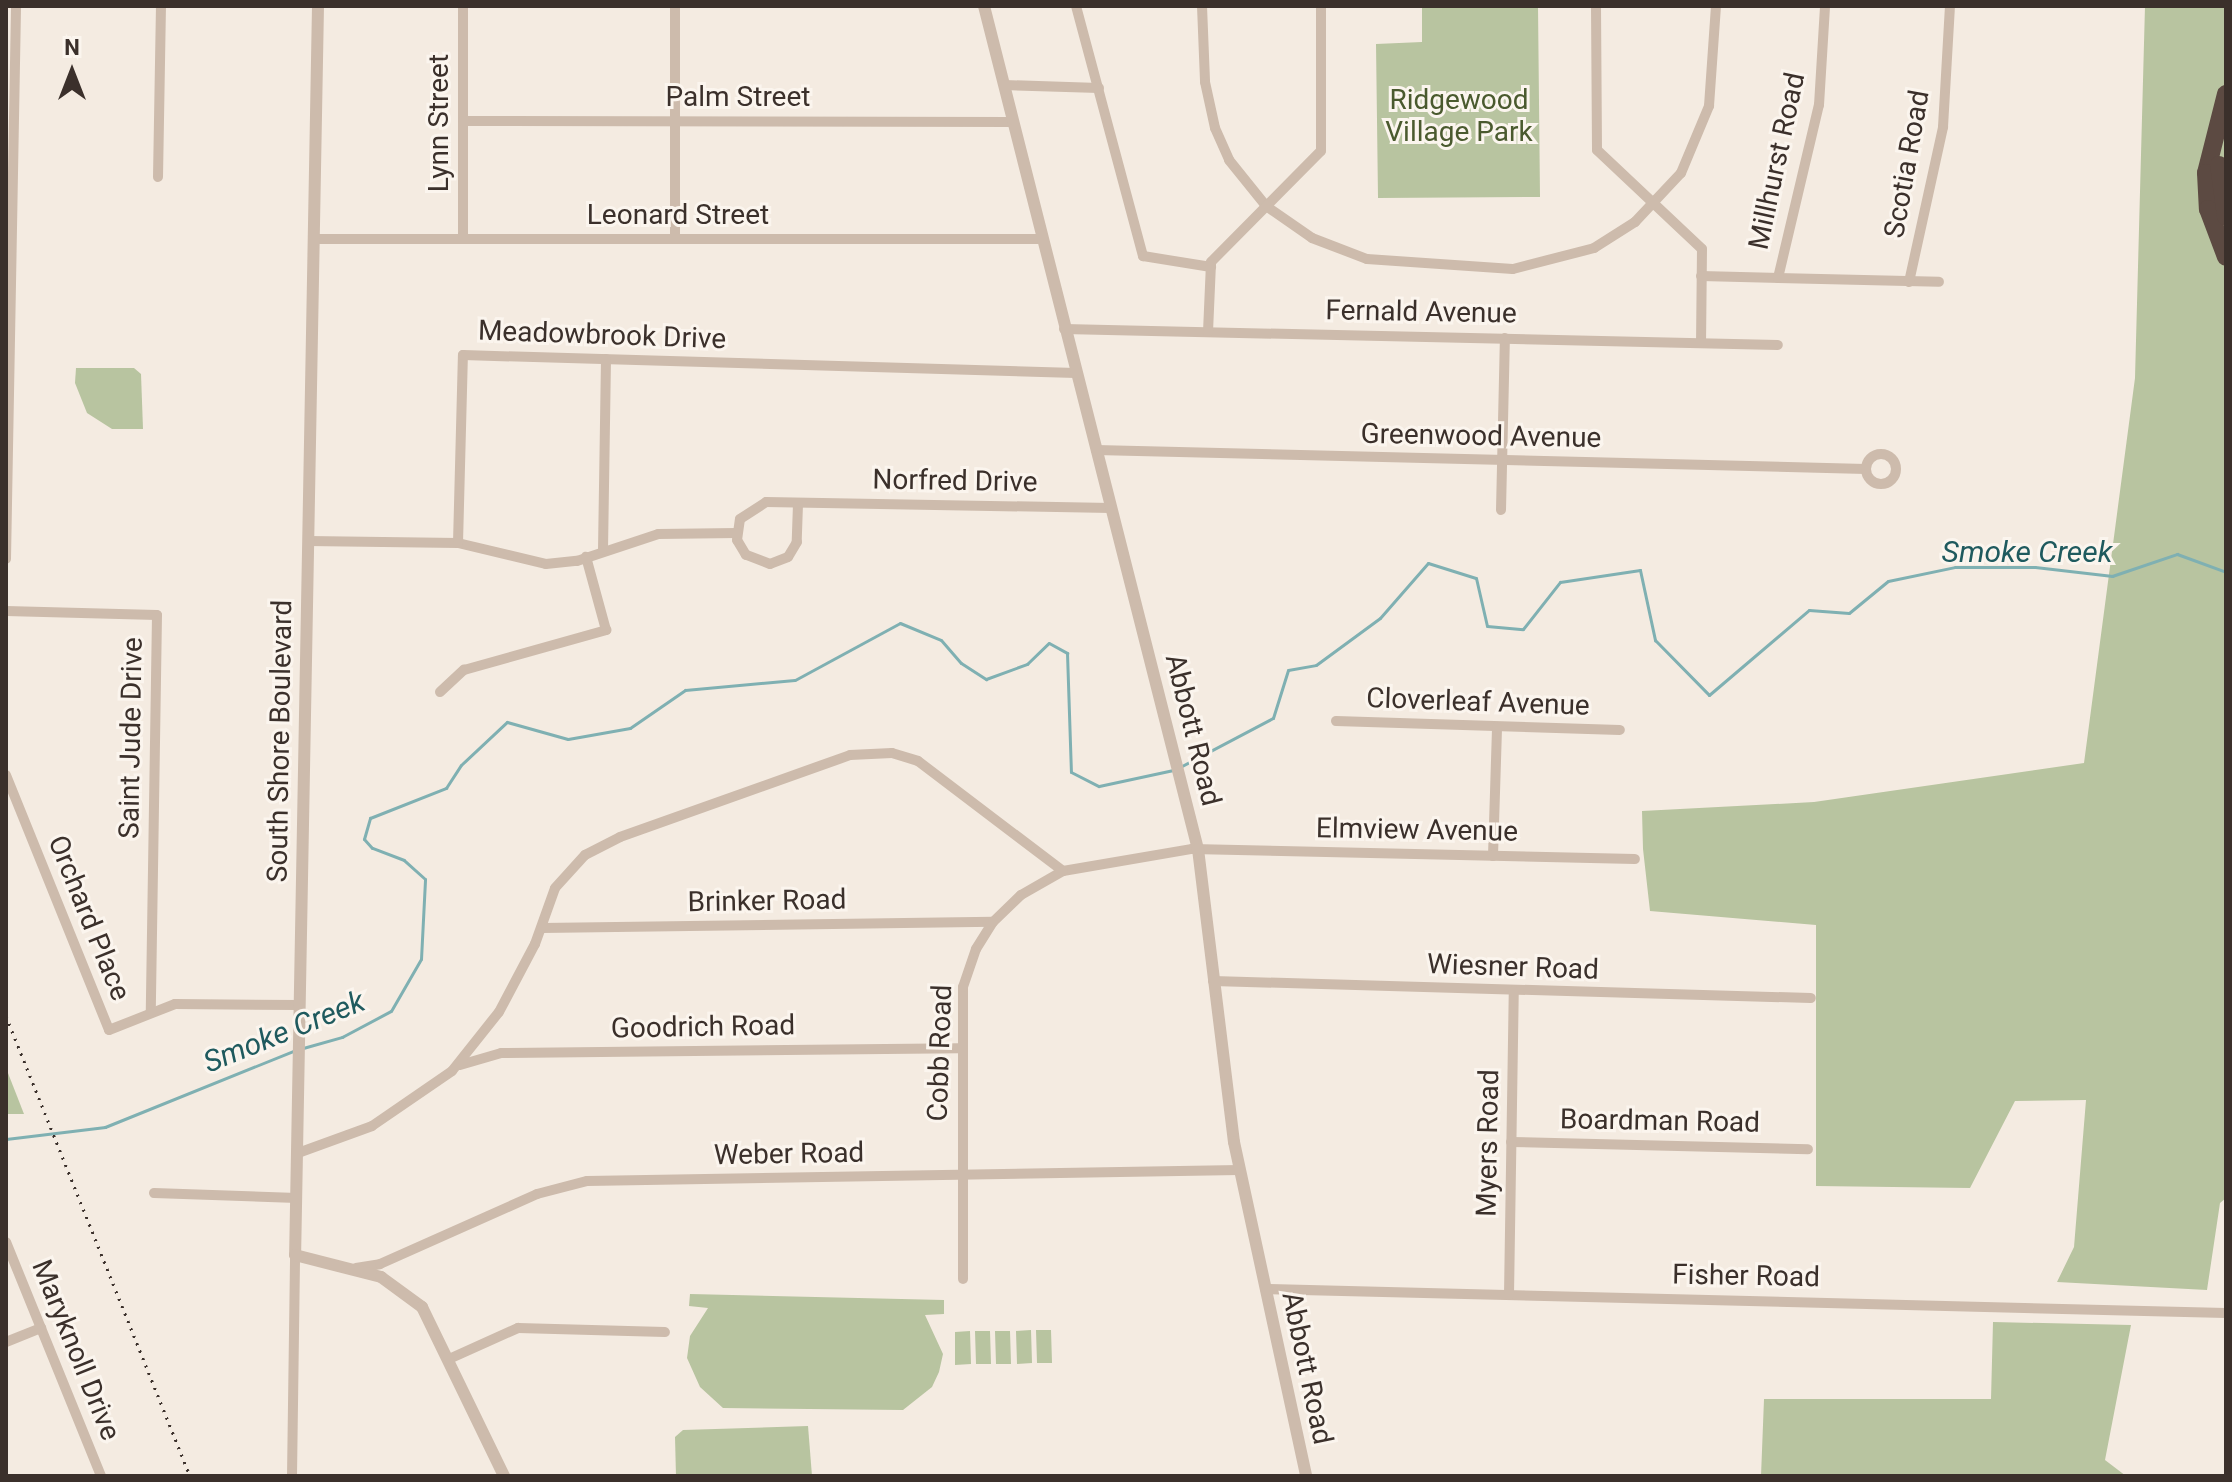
<!DOCTYPE html>
<style>
body{margin:0}
#map{position:relative;width:2232px;height:1482px;overflow:hidden;background:#f4ebe1;font-family:Roboto,sans-serif}
div>[style]{position:absolute}
[style*='--x']{left:calc(var(--x)*1px);top:calc(var(--y)*1px);width:calc(var(--w)*1px);rotate:calc(var(--a)*1deg)}
.green>*{inset:0;background:#b8c4a0}
.stream>*{height:3px;margin:-1.5px;padding:0 1.5px;transform-origin:1.5px;border-radius:1.5px;background:#7fb0b2}
.minor>*{height:10px;margin:-5px;padding:0 5px;transform-origin:5px;border-radius:5px;background:#cdbbac}
.minor>.ring{margin:-5px;padding:0;box-sizing:content-box;background:none;border:10px solid #cdbbac;border-radius:50%}
.tertiary>*{height:12px;margin:-6px;padding:0 6px;transform-origin:6px;border-radius:6px;background:#cdbbac}
.motorway>*{height:18px;margin:-9px;padding:0 9px;transform-origin:9px;border-radius:9px;background:#5c4a42}
.rail>*{height:3px;margin-top:-1.5px;transform-origin:0;background:repeating-linear-gradient(90deg,#3b302b 0 2px,transparent 0 8px)}
span{translate:-50% -50%;white-space:nowrap;text-align:center;line-height:1.15;-webkit-text-stroke:6px #fbf5ee;paint-order:stroke}
.street-label{font-size:28px;color:#3b302b}
.park-label{font-size:28px;color:#4a5a2e}
.water-label{font-size:30px;color:#1f5a5e;font-style:italic}
.frame{position:absolute;inset:0;border:8px solid #3b302b;pointer-events:none}
.north{position:absolute;left:32px;top:32px;width:80px;height:80px;-webkit-text-stroke:6px #fbf5ee;paint-order:stroke;rotate:0deg;font-size:22px;font-weight:700;line-height:32px;text-align:center;color:#3b302b}
.north::after{content:'';display:block;margin:auto;width:28px;height:36px;background:#3b302b;clip-path:polygon(50% 0,100% 100%,50% 72%,0 100%)}
</style>
<div id="map">
<div class="green">
<div style="clip-path:polygon(1422px 6px,1538px 6px,1540px 197px,1378px 198px,1376px 44px,1422px 42px)"></div>
<div style="clip-path:polygon(2145px 6px,2226px 6px,2226px 1198px,2220px 1203px,2207px 1290px,2057px 1282px,2074px 1247px,2086px 1100px,2015px 1101px,1970px 1188px,1816px 1186px,1816px 925px,1650px 911px,1643px 849px,1642px 811px,1814px 802px,2084px 763px,2135px 378px)"></div>
<div style="clip-path:polygon(76px 368px,134px 368px,141px 374px,143px 429px,112px 429px,87px 413px,75px 383px)"></div>
<div style="clip-path:polygon(6px 1068px,24px 1114px,6px 1114px)"></div>
<div style="clip-path:polygon(690px 1294px,944px 1300px,944px 1314px,925px 1315px,943px 1354px,939px 1372px,932px 1387px,903px 1410px,723px 1408px,700px 1387px,687px 1358px,690px 1336px,708px 1308px,689px 1306px)"></div>
<div style="clip-path:polygon(1993px 1322px,2131px 1325px,2105px 1460px,2126px 1476px,1761px 1476px,1764px 1399px,1991px 1399px)"></div>
<div style="clip-path:polygon(1031px 1330px,1032px 1363px,1017px 1364px,1016px 1331px)"></div>
<div style="clip-path:polygon(1036px 1330px,1051px 1330px,1052px 1363px,1037px 1363px)"></div>
<div style="clip-path:polygon(970px 1331px,971px 1364px,955px 1365px,955px 1332px)"></div>
<div style="clip-path:polygon(975px 1331px,990px 1331px,991px 1364px,976px 1364px)"></div>
<div style="clip-path:polygon(995px 1331px,1010px 1331px,1011px 1364px,996px 1364px)"></div>
<div style="clip-path:polygon(808px 1426px,812px 1476px,676px 1476px,675px 1437px,683px 1430px)"></div>
</div>
<div class="stream">
<div style="--x:1180;--y:767;--w:105;--a:-27.8"></div>
<div style="--x:1273;--y:718;--w:50;--a:-72.6"></div>
<div style="--x:1288;--y:670;--w:28;--a:-10"></div>
<div style="--x:1316;--y:665;--w:79;--a:-36.3"></div>
<div style="--x:1380;--y:618;--w:73;--a:-48.9"></div>
<div style="--x:1428;--y:563;--w:50;--a:17.4"></div>
<div style="--x:1476;--y:578;--w:49;--a:77.1"></div>
<div style="--x:1487;--y:626;--w:36;--a:5"></div>
<div style="--x:1523;--y:629;--w:60;--a:-51.8"></div>
<div style="--x:1560;--y:582;--w:81;--a:-8.5"></div>
<div style="--x:1640;--y:570;--w:72;--a:77.9"></div>
<div style="--x:1655;--y:640;--w:77;--a:45.5"></div>
<div style="--x:1709;--y:695;--w:131;--a:-40.4"></div>
<div style="--x:1809;--y:610;--w:40;--a:4.3"></div>
<div style="--x:1849;--y:613;--w:50;--a:-39.4"></div>
<div style="--x:1888;--y:581;--w:68;--a:-11.8"></div>
<div style="--x:1955;--y:567;--w:80;--a:0"></div>
<div style="--x:2035;--y:567;--w:78;--a:6.7"></div>
<div style="--x:2112;--y:576;--w:69;--a:-18.7"></div>
<div style="--x:2177;--y:554;--w:52;--a:20.2"></div>
<div style="--x:303;--y:1048;--w:41;--a:-15.8"></div>
<div style="--x:342;--y:1037;--w:55;--a:-28"></div>
<div style="--x:391;--y:1011;--w:60;--a:-60"></div>
<div style="--x:421;--y:959;--w:80;--a:-87.1"></div>
<div style="--x:425;--y:879;--w:28;--a:-138"></div>
<div style="--x:404;--y:860;--w:34;--a:-159"></div>
<div style="--x:372;--y:848;--w:12;--a:-132"></div>
<div style="--x:364;--y:839;--w:22;--a:-74"></div>
<div style="--x:370;--y:818;--w:82;--a:-21.5"></div>
<div style="--x:446;--y:788;--w:27;--a:-57"></div>
<div style="--x:461;--y:765;--w:63;--a:-43.1"></div>
<div style="--x:507;--y:722;--w:63;--a:15.6"></div>
<div style="--x:568;--y:739;--w:63;--a:-10.1"></div>
<div style="--x:630;--y:728;--w:67;--a:-34.6"></div>
<div style="--x:685;--y:690;--w:110;--a:-5.2"></div>
<div style="--x:795;--y:680;--w:119;--a:-28.5"></div>
<div style="--x:900;--y:623;--w:44;--a:22.5"></div>
<div style="--x:941;--y:640;--w:30;--a:49"></div>
<div style="--x:961;--y:663;--w:30;--a:33"></div>
<div style="--x:986;--y:679;--w:44;--a:-20.1"></div>
<div style="--x:1027;--y:664;--w:30;--a:-44"></div>
<div style="--x:1049;--y:643;--w:21;--a:29"></div>
<div style="--x:1067;--y:653;--w:119;--a:88.1"></div>
<div style="--x:1071;--y:772;--w:31;--a:27"></div>
<div style="--x:1099;--y:786;--w:76;--a:-12.2"></div>
<div style="--x:6;--y:1139;--w:100;--a:-6.9"></div>
<div style="--x:105;--y:1127;--w:206;--a:-22"></div>
</div>
<div class="minor">
<div style="--x:463;--y:6;--w:233;--a:90"></div>
<div style="--x:1076;--y:6;--w:259;--a:75"></div>
<div style="--x:1143;--y:256;--w:69;--a:9.2"></div>
<div style="--x:1202;--y:6;--w:76;--a:87.7"></div>
<div style="--x:1205;--y:82;--w:47;--a:77.7"></div>
<div style="--x:1215;--y:128;--w:35;--a:66"></div>
<div style="--x:1229;--y:160;--w:59;--a:51.2"></div>
<div style="--x:1266;--y:206;--w:56;--a:34.8"></div>
<div style="--x:1312;--y:238;--w:59;--a:20.9"></div>
<div style="--x:1367;--y:259;--w:146;--a:3.9"></div>
<div style="--x:1513;--y:269;--w:84;--a:-14.5"></div>
<div style="--x:1594;--y:248;--w:49;--a:-32.4"></div>
<div style="--x:1635;--y:222;--w:67;--a:-46.8"></div>
<div style="--x:1681;--y:173;--w:73;--a:-67.3"></div>
<div style="--x:1709;--y:106;--w:100;--a:-86"></div>
<div style="--x:1596;--y:6;--w:144;--a:89.6"></div>
<div style="--x:1597;--y:150;--w:144;--a:43.3"></div>
<div style="--x:1702;--y:249;--w:93;--a:90.6"></div>
<div style="--x:1004;--y:85;--w:95;--a:1.8"></div>
<div style="--x:463;--y:121;--w:549;--a:0.1"></div>
<div style="--x:158;--y:177;--w:171;--a:-89"></div>
<div style="--x:313;--y:239;--w:730;--a:0"></div>
<div style="--x:675;--y:239;--w:233;--a:-90"></div>
<div style="--x:1701;--y:276;--w:238;--a:1.4"></div>
<div style="--x:1778;--y:278;--w:178;--a:-76.7"></div>
<div style="--x:1819;--y:105;--w:99;--a:-86.5"></div>
<div style="--x:1909;--y:282;--w:159;--a:-77.6"></div>
<div style="--x:1943;--y:127;--w:121;--a:-86.7"></div>
<div style="--x:1064;--y:329;--w:714;--a:1.28"></div>
<div style="--x:1208;--y:332;--w:70;--a:-87.5"></div>
<div style="--x:1211;--y:262;--w:156;--a:-45.3"></div>
<div style="--x:1321;--y:151;--w:145;--a:-90"></div>
<div style="--x:1096;--y:450;--w:770;--a:1.41"></div>
<div class="ring" style="left:1866px;top:454px;width:20px;height:20px"></div>
<div style="--x:798;--y:504;--w:38;--a:92"></div>
<div style="--x:797;--y:542;--w:17;--a:121"></div>
<div style="--x:788;--y:557;--w:19;--a:159"></div>
<div style="--x:770;--y:564;--w:26;--a:-159"></div>
<div style="--x:746;--y:555;--w:17;--a:-121"></div>
<div style="--x:737;--y:540;--w:21;--a:-82"></div>
<div style="--x:740;--y:519;--w:31;--a:-33"></div>
<div style="--x:766;--y:502;--w:345;--a:1"></div>
<div style="--x:1501;--y:510;--w:172;--a:-88.7"></div>
<div style="--x:308;--y:541;--w:150;--a:0.8"></div>
<div style="--x:458;--y:543;--w:90;--a:13.4"></div>
<div style="--x:546;--y:564;--w:31;--a:-6"></div>
<div style="--x:577;--y:561;--w:85;--a:-18.4"></div>
<div style="--x:658;--y:534;--w:79;--a:-0.7"></div>
<div style="--x:458;--y:543;--w:188;--a:-88.5"></div>
<div style="--x:463;--y:355;--w:613;--a:1.68"></div>
<div style="--x:603;--y:550;--w:191;--a:-89.1"></div>
<div style="--x:6;--y:559;--w:553;--a:-88.96"></div>
<div style="--x:6;--y:611;--w:151;--a:1.5"></div>
<div style="--x:157;--y:615;--w:398;--a:90.9"></div>
<div style="--x:440;--y:692;--w:33;--a:-43"></div>
<div style="--x:464;--y:670;--w:148;--a:-15.7"></div>
<div style="--x:606;--y:630;--w:76;--a:-105.3"></div>
<div style="--x:1336;--y:721;--w:284;--a:1.8"></div>
<div style="--x:6;--y:775;--w:275;--a:68"></div>
<div style="--x:109;--y:1030;--w:71;--a:-21.5"></div>
<div style="--x:175;--y:1004;--w:124;--a:0.5"></div>
<div style="--x:1493;--y:856;--w:129;--a:-88.2"></div>
<div style="--x:542;--y:928;--w:451;--a:-0.8"></div>
<div style="--x:1213;--y:981;--w:598;--a:1.63"></div>
<div style="--x:460;--y:1065;--w:43;--a:-16.3"></div>
<div style="--x:501;--y:1053;--w:458;--a:-0.6"></div>
<div style="--x:1511;--y:1142;--w:297;--a:1.4"></div>
<div style="--x:298;--y:1153;--w:79;--a:-20"></div>
<div style="--x:372;--y:1126;--w:97;--a:-34.5"></div>
<div style="--x:452;--y:1071;--w:75;--a:-51.5"></div>
<div style="--x:499;--y:1012;--w:77;--a:-62.1"></div>
<div style="--x:535;--y:944;--w:59;--a:-70.3"></div>
<div style="--x:555;--y:888;--w:45;--a:-47.7"></div>
<div style="--x:585;--y:855;--w:39;--a:-27"></div>
<div style="--x:620;--y:837;--w:244;--a:-19.6"></div>
<div style="--x:850;--y:755;--w:42;--a:-2.7"></div>
<div style="--x:892;--y:753;--w:27;--a:17"></div>
<div style="--x:918;--y:761;--w:182;--a:37.2"></div>
<div style="--x:1063;--y:871;--w:131;--a:-9.7"></div>
<div style="--x:1192;--y:849;--w:443;--a:1.3"></div>
<div style="--x:154;--y:1193;--w:143;--a:2"></div>
<div style="--x:6;--y:1242;--w:253;--a:67.9"></div>
<div style="--x:356;--y:1268;--w:24;--a:-9"></div>
<div style="--x:380;--y:1264;--w:172;--a:-24"></div>
<div style="--x:537;--y:1194;--w:52;--a:-14.6"></div>
<div style="--x:587;--y:1181;--w:652;--a:-0.97"></div>
<div style="--x:963;--y:1279;--w:292;--a:-90"></div>
<div style="--x:963;--y:987;--w:40;--a:-71.1"></div>
<div style="--x:976;--y:949;--w:32;--a:-58"></div>
<div style="--x:993;--y:922;--w:39;--a:-44"></div>
<div style="--x:1021;--y:895;--w:48;--a:-29.7"></div>
<div style="--x:1265;--y:1289;--w:961;--a:1.43"></div>
<div style="--x:1509;--y:1295;--w:304;--a:-89.1"></div>
<div style="--x:6;--y:1342;--w:38;--a:-22"></div>
<div style="--x:449;--y:1359;--w:76;--a:-24.2"></div>
<div style="--x:518;--y:1328;--w:147;--a:1.6"></div>
<div style="--x:292;--y:1476;--w:221;--a:-89.2"></div>
</div>
<div class="tertiary">
<div style="--x:318;--y:6;--w:1249;--a:91.05"></div>
<div style="--x:295;--y:1255;--w:89;--a:14.3"></div>
<div style="--x:381;--y:1277;--w:51;--a:36.2"></div>
<div style="--x:422;--y:1307;--w:188;--a:64.1"></div>
<div style="--x:984;--y:6;--w:870;--a:75.76"></div>
<div style="--x:1198;--y:849;--w:295;--a:83"></div>
<div style="--x:1234;--y:1142;--w:342;--a:77.8"></div>
</div>
<div class="motorway">
<div style="--x:2226;--y:94;--w:81;--a:104.2"></div>
<div style="--x:2206;--y:173;--w:36;--a:87"></div>
<div style="--x:2208;--y:209;--w:51;--a:69.4"></div>
<div style="--x:2219;--y:165;--w:52;--a:82.3"></div>
</div>
<div class="rail">
<div style="--x:6;--y:1016;--w:495;--a:68.2"></div>
</div>
<div class="street-label">
<span style="left:738px;top:97px">Palm Street</span>
<span style="left:439px;top:123px;rotate:-90deg">Lynn Street</span>
<span style="left:1777px;top:161px;rotate:-78deg">Millhurst Road</span>
<span style="left:1907px;top:164px;rotate:-80deg">Scotia Road</span>
<span style="left:678px;top:215px">Leonard Street</span>
<span style="left:1421px;top:312px;rotate:1deg">Fernald Avenue</span>
<span style="left:602px;top:335px;rotate:2deg">Meadowbrook Drive</span>
<span style="left:1481px;top:436px;rotate:1deg">Greenwood Avenue</span>
<span style="left:955px;top:481px;rotate:1deg">Norfred Drive</span>
<span style="left:1478px;top:702px;rotate:2deg">Cloverleaf Avenue</span>
<span style="left:1193px;top:730px;rotate:76deg">Abbott Road</span>
<span style="left:131px;top:738px;rotate:-89deg">Saint Jude Drive</span>
<span style="left:280px;top:741px;rotate:-89deg">South Shore Boulevard</span>
<span style="left:1417px;top:830px;rotate:1deg">Elmview Avenue</span>
<span style="left:767px;top:901px;rotate:-1deg">Brinker Road</span>
<span style="left:89px;top:918px;rotate:68deg">Orchard Place</span>
<span style="left:1513px;top:967px;rotate:2deg">Wiesner Road</span>
<span style="left:703px;top:1027px;rotate:-1deg">Goodrich Road</span>
<span style="left:940px;top:1053px;rotate:-88deg">Cobb Road</span>
<span style="left:1660px;top:1121px;rotate:1deg">Boardman Road</span>
<span style="left:1488px;top:1143px;rotate:-89deg">Myers Road</span>
<span style="left:789px;top:1154px;rotate:-1deg">Weber Road</span>
<span style="left:1746px;top:1276px;rotate:1deg">Fisher Road</span>
<span style="left:76px;top:1350px;rotate:68deg">Maryknoll Drive</span>
<span style="left:1307px;top:1368px;rotate:78deg">Abbott Road</span>
</div>
<div class="park-label">
<span style="left:1459px;top:116px">Ridgewood<br>Village Park</span>
</div>
<div class="water-label">
<span style="left:2027px;top:552px">Smoke Creek</span>
<span style="left:284px;top:1032px;rotate:-22deg">Smoke Creek</span>
</div>
<div class="frame"></div>
<div class="north">N</div>
</div>
